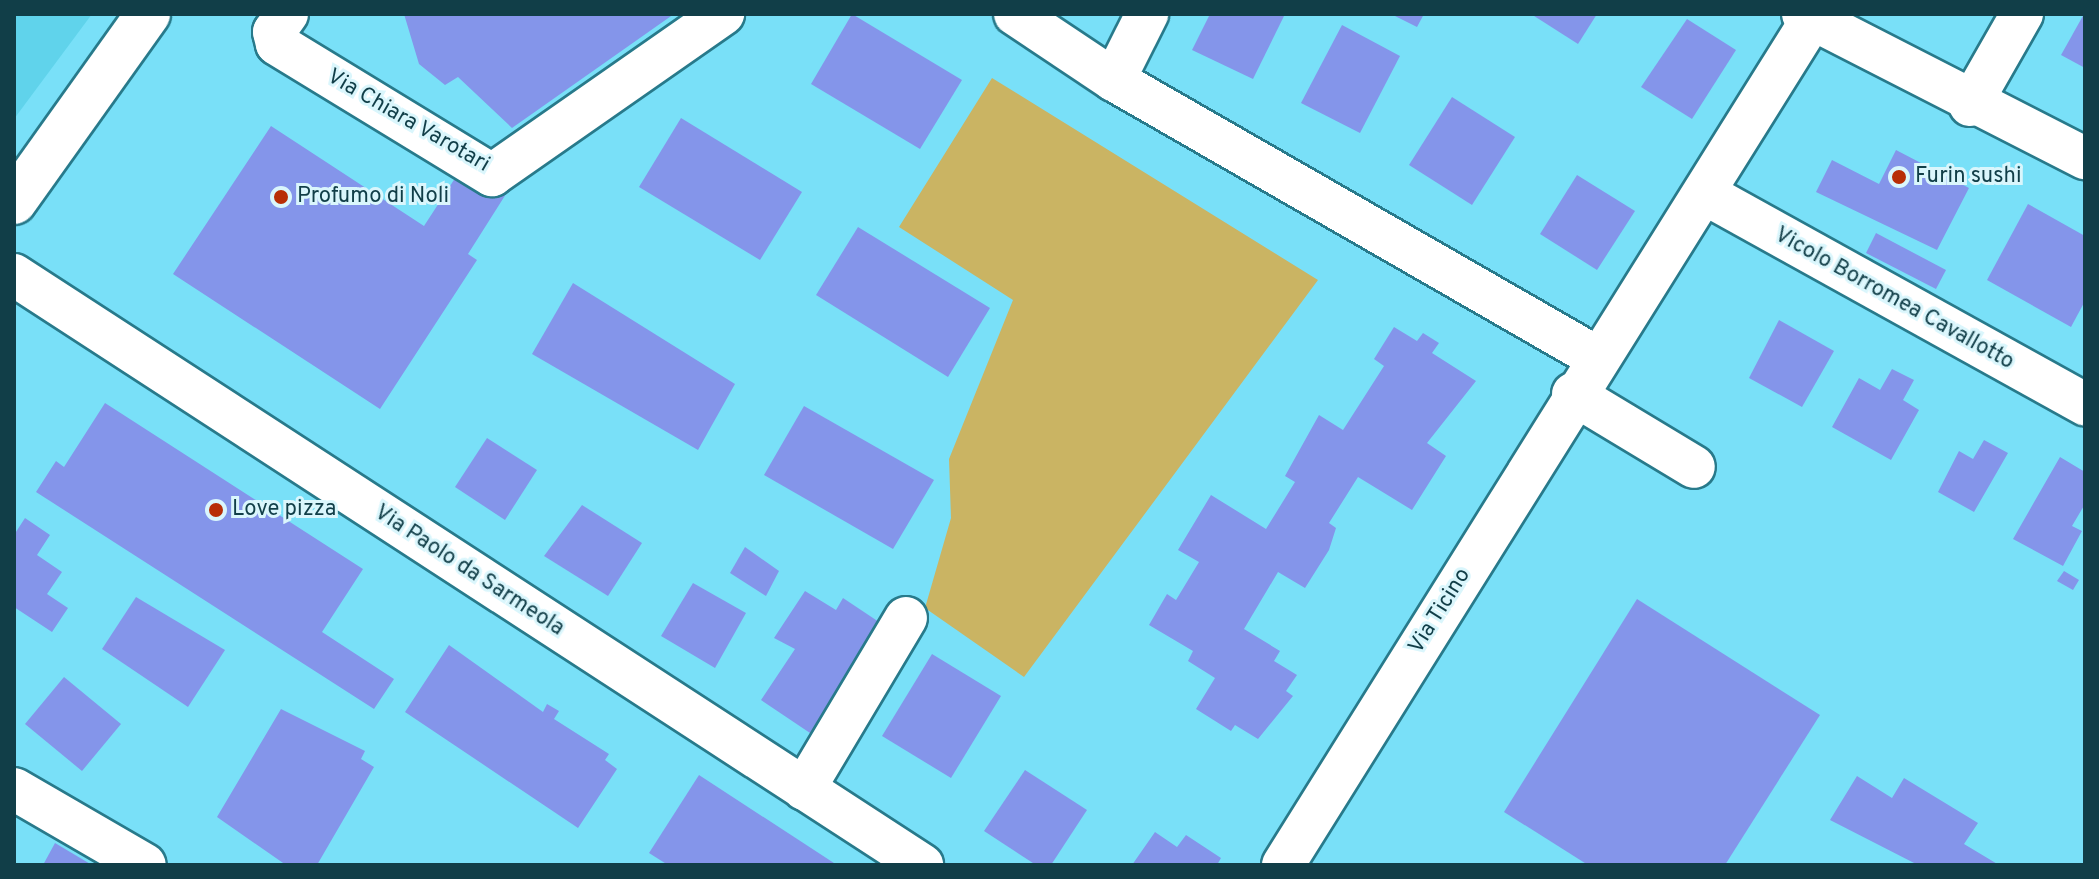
<!DOCTYPE html>
<style>
body{margin:0}
#map{position:relative;width:2099px;height:879px;overflow:hidden;background:#79e0f8;font-family:Overpass,sans-serif}
div>[style]{position:absolute}
[style*='--x']{left:calc(var(--x)*1px);top:calc(var(--y)*1px);width:calc(var(--w)*1px);rotate:calc(var(--a)*1deg)}
.built>*{inset:0;background:#60d3eb}
.green>*{inset:0;background:#cab463}
.building>*{inset:0;background:#8495ea}
.roads{filter:drop-shadow(2px 0 #287a8b) drop-shadow(-2px 0 #287a8b) drop-shadow(0 2px #287a8b) drop-shadow(0 -2px #287a8b)}
.minor>*{height:42px;margin:-21px;padding:0 21px;transform-origin:21px;border-radius:21px;background:#fff}
.major>*{height:44px;margin:-22px;padding:0 22px;transform-origin:22px;border-radius:22px;background:#fff}
.dots>*{width:22px;height:22px;translate:-50% -50%;box-sizing:border-box;border:4px solid #daf6fc;border-radius:50%}
span{translate:-50% -50%;white-space:nowrap;text-align:center;line-height:1.15;-webkit-text-stroke:6px #daf6fc;paint-order:stroke}
.street-label{font-size:22px;color:#113e48}
.poi-label{font-size:22px;color:#113e48}
.left{translate:0 -50%;text-align:left}
.frame{position:absolute;inset:0;border:16px solid #113e48;pointer-events:none}
</style>
<div id="map">
<div class="built">
<div style="clip-path:polygon(14px 14px,92px 14px,14px 119px)"></div>
</div>
<div class="green">
<div style="clip-path:polygon(992px 78px,1318px 280px,1024px 677px,925px 608px,951px 518px,949px 459px,1013px 300px,899px 227px)"></div>
</div>
<div class="building">
<div style="clip-path:polygon(404px 14px,674px 14px,512px 128px,458px 77px,445px 85px,419px 64px)"></div>
<div style="clip-path:polygon(852px 14px,962px 80px,920px 149px,811px 84px)"></div>
<div style="clip-path:polygon(1210px 14px,1285px 14px,1253px 79px,1192px 50px)"></div>
<div style="clip-path:polygon(1391px 14px,1424px 14px,1417px 27px)"></div>
<div style="clip-path:polygon(1531px 14px,1597px 14px,1578px 44px)"></div>
<div style="clip-path:polygon(2084px 14px,2085px 14px,2085px 68px,2061px 55px)"></div>
<div style="clip-path:polygon(1687px 19px,1736px 50px,1692px 119px,1641px 87px)"></div>
<div style="clip-path:polygon(1342px 25px,1400px 56px,1360px 133px,1301px 103px)"></div>
<div style="clip-path:polygon(1452px 97px,1515px 137px,1472px 205px,1409px 165px)"></div>
<div style="clip-path:polygon(681px 118px,802px 192px,760px 260px,639px 187px)"></div>
<div style="clip-path:polygon(271px 126px,424px 226px,461px 169px,506px 194px,468px 254px,477px 260px,380px 409px,173px 274px)"></div>
<div style="clip-path:polygon(1896px 150px,1969px 188px,1937px 250px,1816px 192px,1832px 160px,1879px 184px)"></div>
<div style="clip-path:polygon(1577px 175px,1635px 211px,1597px 270px,1540px 234px)"></div>
<div style="clip-path:polygon(2028px 204px,2085px 236px,2085px 301px,2071px 327px,1987px 280px)"></div>
<div style="clip-path:polygon(858px 227px,990px 308px,948px 377px,816px 295px)"></div>
<div style="clip-path:polygon(1876px 233px,1946px 270px,1936px 289px,1866px 253px)"></div>
<div style="clip-path:polygon(573px 283px,735px 384px,698px 450px,532px 354px)"></div>
<div style="clip-path:polygon(1779px 320px,1834px 351px,1802px 407px,1749px 378px)"></div>
<div style="clip-path:polygon(1394px 327px,1417px 341px,1423px 333px,1439px 343px,1432px 353px,1476px 381px,1427px 443px,1446px 456px,1412px 510px,1358px 477px,1329px 523px,1336px 528px,1329px 550px,1305px 588px,1278px 572px,1244px 629px,1280px 651px,1274px 661px,1297px 675px,1286px 691px,1293px 696px,1258px 739px,1235px 725px,1231px 731px,1196px 709px,1215px 678px,1188px 661px,1193px 651px,1149px 625px,1167px 594px,1176px 600px,1199px 562px,1178px 550px,1211px 495px,1266px 529px,1295px 482px,1285px 476px,1319px 415px,1343px 430px,1384px 366px,1374px 359px)"></div>
<div style="clip-path:polygon(1892px 369px,1914px 380px,1903px 400px,1919px 410px,1891px 460px,1832px 427px,1859px 378px,1880px 390px)"></div>
<div style="clip-path:polygon(105px 403px,363px 569px,322px 632px,394px 679px,374px 709px,36px 492px,56px 461px,64px 467px)"></div>
<div style="clip-path:polygon(804px 406px,934px 480px,893px 549px,764px 475px)"></div>
<div style="clip-path:polygon(487px 438px,537px 470px,505px 520px,455px 487px)"></div>
<div style="clip-path:polygon(1984px 440px,2008px 453px,1974px 512px,1938px 492px,1959px 451px,1973px 459px)"></div>
<div style="clip-path:polygon(2060px 457px,2085px 472px,2085px 504px,2072px 526px,2082px 531px,2063px 566px,2013px 539px)"></div>
<div style="clip-path:polygon(582px 505px,642px 543px,608px 596px,544px 556px)"></div>
<div style="clip-path:polygon(25px 518px,50px 535px,37px 555px,62px 572px,47px 594px,68px 608px,52px 632px,14px 607px,14px 535px)"></div>
<div style="clip-path:polygon(745px 547px,779px 571px,766px 596px,730px 573px)"></div>
<div style="clip-path:polygon(2064px 571px,2079px 580px,2073px 590px,2057px 581px)"></div>
<div style="clip-path:polygon(693px 583px,746px 613px,715px 668px,661px 636px)"></div>
<div style="clip-path:polygon(805px 591px,836px 610px,843px 598px,882px 624px,813px 735px,761px 700px,795px 649px,774px 638px)"></div>
<div style="clip-path:polygon(136px 597px,225px 650px,188px 707px,102px 649px)"></div>
<div style="clip-path:polygon(1637px 599px,1820px 715px,1725px 865px,1588px 865px,1504px 812px)"></div>
<div style="clip-path:polygon(449px 645px,543px 712px,547px 704px,559px 711px,554px 719px,609px 754px,605px 760px,617px 769px,578px 828px,405px 712px)"></div>
<div style="clip-path:polygon(932px 654px,1001px 696px,951px 778px,882px 736px)"></div>
<div style="clip-path:polygon(64px 677px,121px 724px,82px 771px,25px 724px)"></div>
<div style="clip-path:polygon(281px 709px,365px 751px,361px 759px,374px 767px,317px 865px,286px 865px,217px 817px)"></div>
<div style="clip-path:polygon(1025px 770px,1087px 810px,1051px 865px,1036px 865px,984px 831px)"></div>
<div style="clip-path:polygon(699px 775px,837px 865px,668px 865px,649px 853px)"></div>
<div style="clip-path:polygon(1857px 776px,1892px 798px,1904px 778px,1978px 823px,1964px 844px,1999px 865px,1918px 865px,1830px 820px)"></div>
<div style="clip-path:polygon(1155px 832px,1177px 847px,1186px 835px,1221px 858px,1217px 865px,1132px 865px)"></div>
<div style="clip-path:polygon(55px 843px,92px 865px,43px 865px)"></div>
</div>
<div class="roads">
<div class="minor">
<div style="--x:287;--y:14;--w:22;--a:126"></div>
<div style="--x:274;--y:32;--w:12;--a:76"></div>
<div style="--x:277;--y:44;--w:252;--a:31.4"></div>
<div style="--x:492;--y:175;--w:282;--a:-34.9"></div>
<div style="--x:1015;--y:14;--w:119;--a:33.7"></div>
<div style="--x:1114;--y:80;--w:556;--a:29.89"></div>
<div style="--x:1803;--y:14;--w:317;--a:27.1"></div>
<div style="--x:1114;--y:80;--w:74;--a:-63.4"></div>
<div style="--x:1970;--y:105;--w:105;--a:-60.3"></div>
<div style="--x:1704;--y:193;--w:436;--a:29"></div>
<div style="--x:14;--y:275;--w:1083;--a:33.01"></div>
<div style="--x:1573;--y:394;--w:141;--a:31.1"></div>
<div style="--x:14;--y:789;--w:151;--a:30.1"></div>
<div style="--x:804;--y:789;--w:199;--a:-59.2"></div>
<div style="--x:1283;--y:865;--w:998;--a:-57.98"></div>
</div>
<div class="major">
<div style="--x:14;--y:202;--w:231;--a:-54.5"></div>
</div>
</div>
<div class="dots">
<div style="left:1899px;top:177px;background:#b82e07"></div>
<div style="left:281px;top:197px;background:#b82e07"></div>
<div style="left:216px;top:510px;background:#b82e07"></div>
</div>
<div class="street-label">
<span style="left:408px;top:121px;rotate:30deg">Via Chiara Varotari</span>
<span style="left:1894px;top:299px;rotate:29deg">Vicolo Borromea Cavallotto</span>
<span style="left:469px;top:571px;rotate:33deg">Via Paolo da Sarmeola</span>
<span style="left:1440px;top:611px;rotate:-58deg">Via Ticino</span>
</div>
<div class="poi-label">
<span class="left" style="left:1915px;top:177px">Furin sushi</span>
<span class="left" style="left:297px;top:197px">Profumo di Noli</span>
<span class="left" style="left:232px;top:510px">Love pizza</span>
</div>
<div class="frame"></div>
</div>
